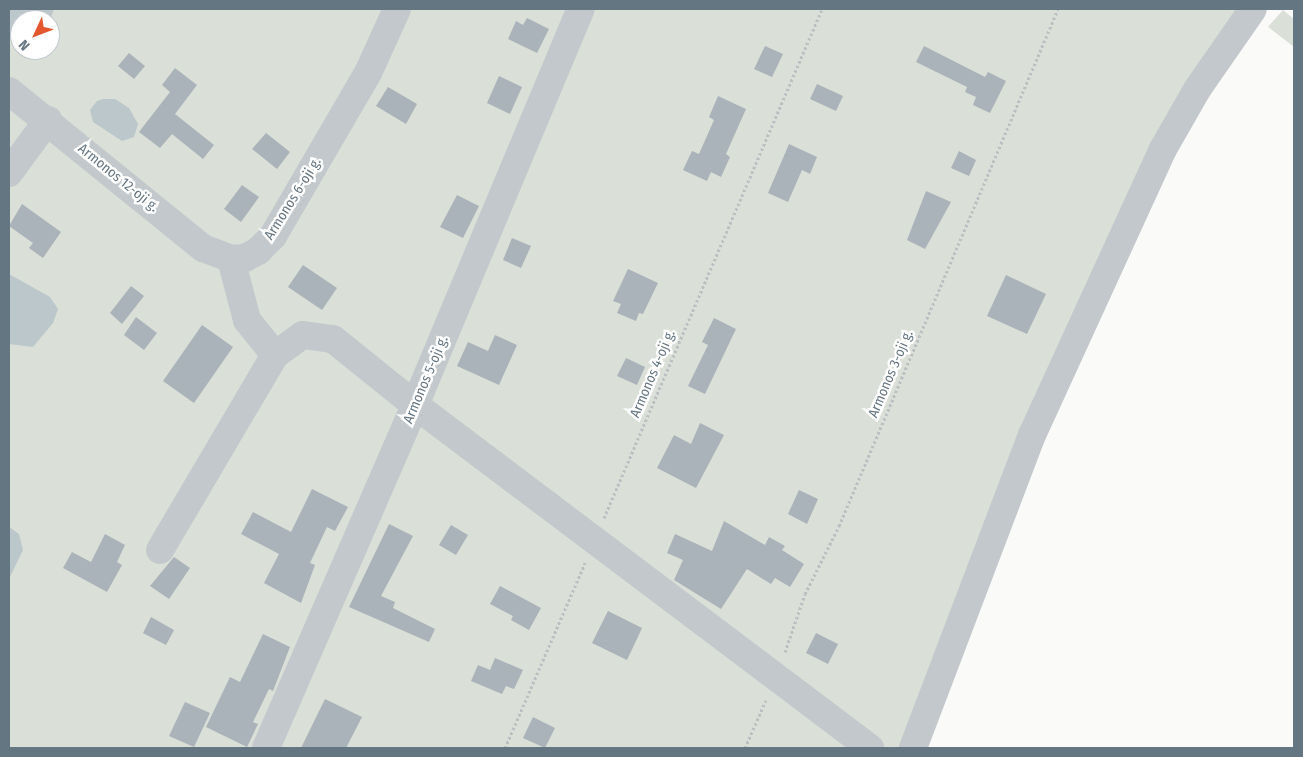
<!DOCTYPE html>
<style>
body{margin:0}
#map{position:relative;width:1303px;height:757px;overflow:hidden;background:#fafaf8;font-family:"Fira Sans Condensed",sans-serif}
div>[style]{position:absolute}
[style*='--x']{left:calc(var(--x)*1px);top:calc(var(--y)*1px);width:calc(var(--w)*1px);rotate:calc(var(--a)*1deg)}
.green>*{inset:0;background:#dadfd7}
.water>*{inset:0;background:#bbc7cb}
.building>*{inset:0;background:#aab3b9}
.path>*{height:3px;margin-top:-1.5px;transform-origin:0;background:repeating-linear-gradient(90deg,#bbbfc2 0 2.5px,transparent 0 5px)}
.minor>*{height:28px;margin:-14px;padding:0 14px;transform-origin:14px;border-radius:14px;background:#c3c8cc}
span{translate:-50% -50%;white-space:nowrap;text-align:center;line-height:1.15;-webkit-text-stroke:5px #fff;paint-order:stroke}
.street-label{font-size:14px;color:#657683}
.frame{position:absolute;inset:0;border:10px solid #657683;pointer-events:none}
.north{position:absolute;left:10px;top:10px;width:50px;height:50px;box-sizing:border-box;background:#fff;border:1px solid #c1c8cd;border-radius:50%;rotate:227deg;font-size:14px;font-weight:700;line-height:20px;text-align:center;color:#657683}
.north::after{content:'';display:block;margin:auto;width:18px;height:22px;background:#e4572e;clip-path:polygon(50% 0,100% 100%,50% 72%,0 100%)}
</style>
<div id="map">
<div class="green">
<div style="clip-path:polygon(evenodd,9px 9px,1242px 9px,904px 748px,9px 748px,9px 9px,20px 20px,50px 20px,50px 50px,20px 50px,20px 20px)"></div>
<div style="clip-path:polygon(1283px 10px,1294px 19px,1294px 47px,1268px 27px)"></div>
</div>
<div class="water">
<div style="clip-path:polygon(9px 9px,54px 9px,50px 20px,20px 20px,20px 41px,9px 32px)"></div>
<div style="clip-path:polygon(103px 99px,115px 99px,129px 108px,138px 124px,134px 137px,122px 141px,93px 122px,90px 110px,97px 101px)"></div>
<div style="clip-path:polygon(9px 274px,50px 297px,58px 309px,53px 323px,33px 347px,9px 344px)"></div>
<div style="clip-path:polygon(9px 527px,19px 534px,23px 550px,9px 579px)"></div>
</div>
<div class="building">
<div style="clip-path:polygon(527px 18px,549px 29px,537px 53px,508px 39px,516px 21px,523px 25px)"></div>
<div style="clip-path:polygon(765px 46px,783px 54px,772px 77px,754px 69px)"></div>
<div style="clip-path:polygon(924px 46px,985px 77px,988px 72px,1006px 81px,990px 113px,973px 105px,976px 97px,965px 92px,967px 87px,916px 62px)"></div>
<div style="clip-path:polygon(129px 53px,145px 66px,134px 79px,118px 66px)"></div>
<div style="clip-path:polygon(175px 68px,197px 85px,175px 114px,214px 145px,203px 159px,172px 134px,160px 148px,139px 132px,170px 92px,162px 85px)"></div>
<div style="clip-path:polygon(499px 76px,522px 87px,510px 114px,487px 103px)"></div>
<div style="clip-path:polygon(817px 84px,843px 96px,836px 111px,810px 99px)"></div>
<div style="clip-path:polygon(388px 87px,417px 104px,406px 124px,376px 106px)"></div>
<div style="clip-path:polygon(718px 96px,746px 109px,726px 154px,730px 157px,721px 177px,711px 172px,707px 181px,683px 170px,692px 151px,699px 154px,714px 120px,709px 117px)"></div>
<div style="clip-path:polygon(266px 133px,290px 152px,277px 169px,252px 149px)"></div>
<div style="clip-path:polygon(789px 144px,817px 157px,810px 174px,802px 170px,788px 202px,768px 193px)"></div>
<div style="clip-path:polygon(959px 151px,976px 160px,969px 176px,951px 168px)"></div>
<div style="clip-path:polygon(242px 185px,259px 197px,241px 222px,224px 209px)"></div>
<div style="clip-path:polygon(926px 191px,951px 202px,925px 249px,907px 240px)"></div>
<div style="clip-path:polygon(457px 195px,479px 206px,463px 238px,440px 227px)"></div>
<div style="clip-path:polygon(22px 204px,61px 232px,43px 258px,29px 248px,33px 243px,9px 226px)"></div>
<div style="clip-path:polygon(512px 238px,531px 246px,521px 268px,503px 260px)"></div>
<div style="clip-path:polygon(303px 265px,337px 288px,322px 310px,288px 287px)"></div>
<div style="clip-path:polygon(628px 269px,658px 283px,643px 314px,639px 313px,636px 321px,617px 313px,621px 304px,613px 301px)"></div>
<div style="clip-path:polygon(1006px 275px,1046px 294px,1027px 334px,987px 316px)"></div>
<div style="clip-path:polygon(131px 286px,144px 296px,122px 324px,110px 313px)"></div>
<div style="clip-path:polygon(136px 317px,157px 333px,144px 350px,124px 335px)"></div>
<div style="clip-path:polygon(714px 318px,736px 329px,705px 394px,688px 386px,708px 345px,702px 342px)"></div>
<div style="clip-path:polygon(202px 325px,233px 347px,194px 403px,163px 381px)"></div>
<div style="clip-path:polygon(495px 335px,517px 345px,499px 385px,457px 366px,468px 342px,488px 351px)"></div>
<div style="clip-path:polygon(626px 358px,645px 367px,637px 385px,617px 376px)"></div>
<div style="clip-path:polygon(700px 423px,724px 435px,696px 488px,657px 468px,674px 435px,691px 444px)"></div>
<div style="clip-path:polygon(312px 489px,348px 507px,335px 531px,327px 527px,310px 563px,315px 565px,301px 603px,264px 583px,279px 554px,241px 534px,253px 512px,291px 532px)"></div>
<div style="clip-path:polygon(799px 490px,818px 499px,807px 524px,788px 514px)"></div>
<div style="clip-path:polygon(724px 521px,765px 545px,769px 537px,785px 546px,782px 550px,804px 564px,790px 587px,775px 578px,771px 584px,747px 569px,721px 609px,674px 580px,683px 560px,667px 553px,675px 534px,712px 551px)"></div>
<div style="clip-path:polygon(389px 524px,413px 536px,381px 596px,395px 602px,393px 608px,435px 629px,429px 642px,349px 607px)"></div>
<div style="clip-path:polygon(451px 525px,468px 535px,456px 555px,439px 545px)"></div>
<div style="clip-path:polygon(105px 534px,125px 545px,117px 562px,122px 565px,107px 592px,63px 568px,72px 552px,91px 562px)"></div>
<div style="clip-path:polygon(174px 557px,190px 568px,169px 599px,150px 586px)"></div>
<div style="clip-path:polygon(500px 586px,541px 608px,529px 630px,511px 620px,513px 616px,490px 604px)"></div>
<div style="clip-path:polygon(608px 611px,642px 628px,627px 660px,592px 643px)"></div>
<div style="clip-path:polygon(151px 617px,174px 630px,166px 645px,143px 633px)"></div>
<div style="clip-path:polygon(816px 633px,838px 644px,828px 664px,806px 653px)"></div>
<div style="clip-path:polygon(263px 634px,290px 647px,273px 691px,269px 689px,253px 722px,258px 724px,247px 747px,206px 727px,230px 677px,240px 682px)"></div>
<div style="clip-path:polygon(495px 658px,523px 670px,514px 689px,506px 686px,502px 694px,471px 681px,478px 665px,490px 670px)"></div>
<div style="clip-path:polygon(325px 699px,362px 717px,346px 748px,301px 748px)"></div>
<div style="clip-path:polygon(185px 702px,210px 713px,194px 747px,169px 736px)"></div>
<div style="clip-path:polygon(533px 717px,555px 728px,545px 748px,523px 738px)"></div>
</div>
<div class="path">
<div style="--x:604;--y:518;--w:554;--a:-66.81"></div>
<div style="--x:785;--y:652;--w:61;--a:-71"></div>
<div style="--x:805;--y:594;--w:76;--a:-63.4"></div>
<div style="--x:839;--y:526;--w:561;--a:-67.04"></div>
<div style="--x:505;--y:748;--w:202;--a:-66.6"></div>
<div style="--x:745;--y:748;--w:52;--a:-66.4"></div>
</div>
<div class="minor">
<div style="--x:9;--y:91;--w:250;--a:39"></div>
<div style="--x:203;--y:248;--w:30;--a:21"></div>
<div style="--x:231;--y:259;--w:14;--a:-4"></div>
<div style="--x:245;--y:258;--w:15;--a:-28"></div>
<div style="--x:258;--y:251;--w:21;--a:-45"></div>
<div style="--x:273;--y:236;--w:189;--a:-59.8"></div>
<div style="--x:368;--y:73;--w:70;--a:-65.6"></div>
<div style="--x:9;--y:173;--w:66;--a:-53.7"></div>
<div style="--x:275;--y:355;--w:34;--a:-36"></div>
<div style="--x:303;--y:335;--w:30;--a:8"></div>
<div style="--x:333;--y:339;--w:105;--a:38.8"></div>
<div style="--x:415;--y:405;--w:570;--a:37.01"></div>
<div style="--x:160;--y:550;--w:226;--a:-59.5"></div>
<div style="--x:275;--y:355;--w:45;--a:-128.7"></div>
<div style="--x:247;--y:320;--w:63;--a:-104.7"></div>
<div style="--x:266;--y:748;--w:374;--a:-66.5"></div>
<div style="--x:415;--y:405;--w:429;--a:-67.3"></div>
<div style="--x:913;--y:748;--w:335;--a:-69.2"></div>
<div style="--x:1032;--y:435;--w:315;--a:-65.4"></div>
<div style="--x:1163;--y:149;--w:70;--a:-60.2"></div>
<div style="--x:1198;--y:88;--w:96;--a:-55.2"></div>
</div>
<div class="street-label">
<span style="left:118px;top:178px;rotate:39deg">Armonos 12-oji g.</span>
<span style="left:293px;top:199px;rotate:-58deg">Armonos 6-oji g.</span>
<span style="left:653px;top:374px;rotate:-67deg">Armonos 4-oji g.</span>
<span style="left:891px;top:374px;rotate:-67deg">Armonos 3-oji g.</span>
<span style="left:426px;top:380px;rotate:-67deg">Armonos 5-oji g.</span>
</div>
<div class="frame"></div>
<div class="north">N</div>
</div>
